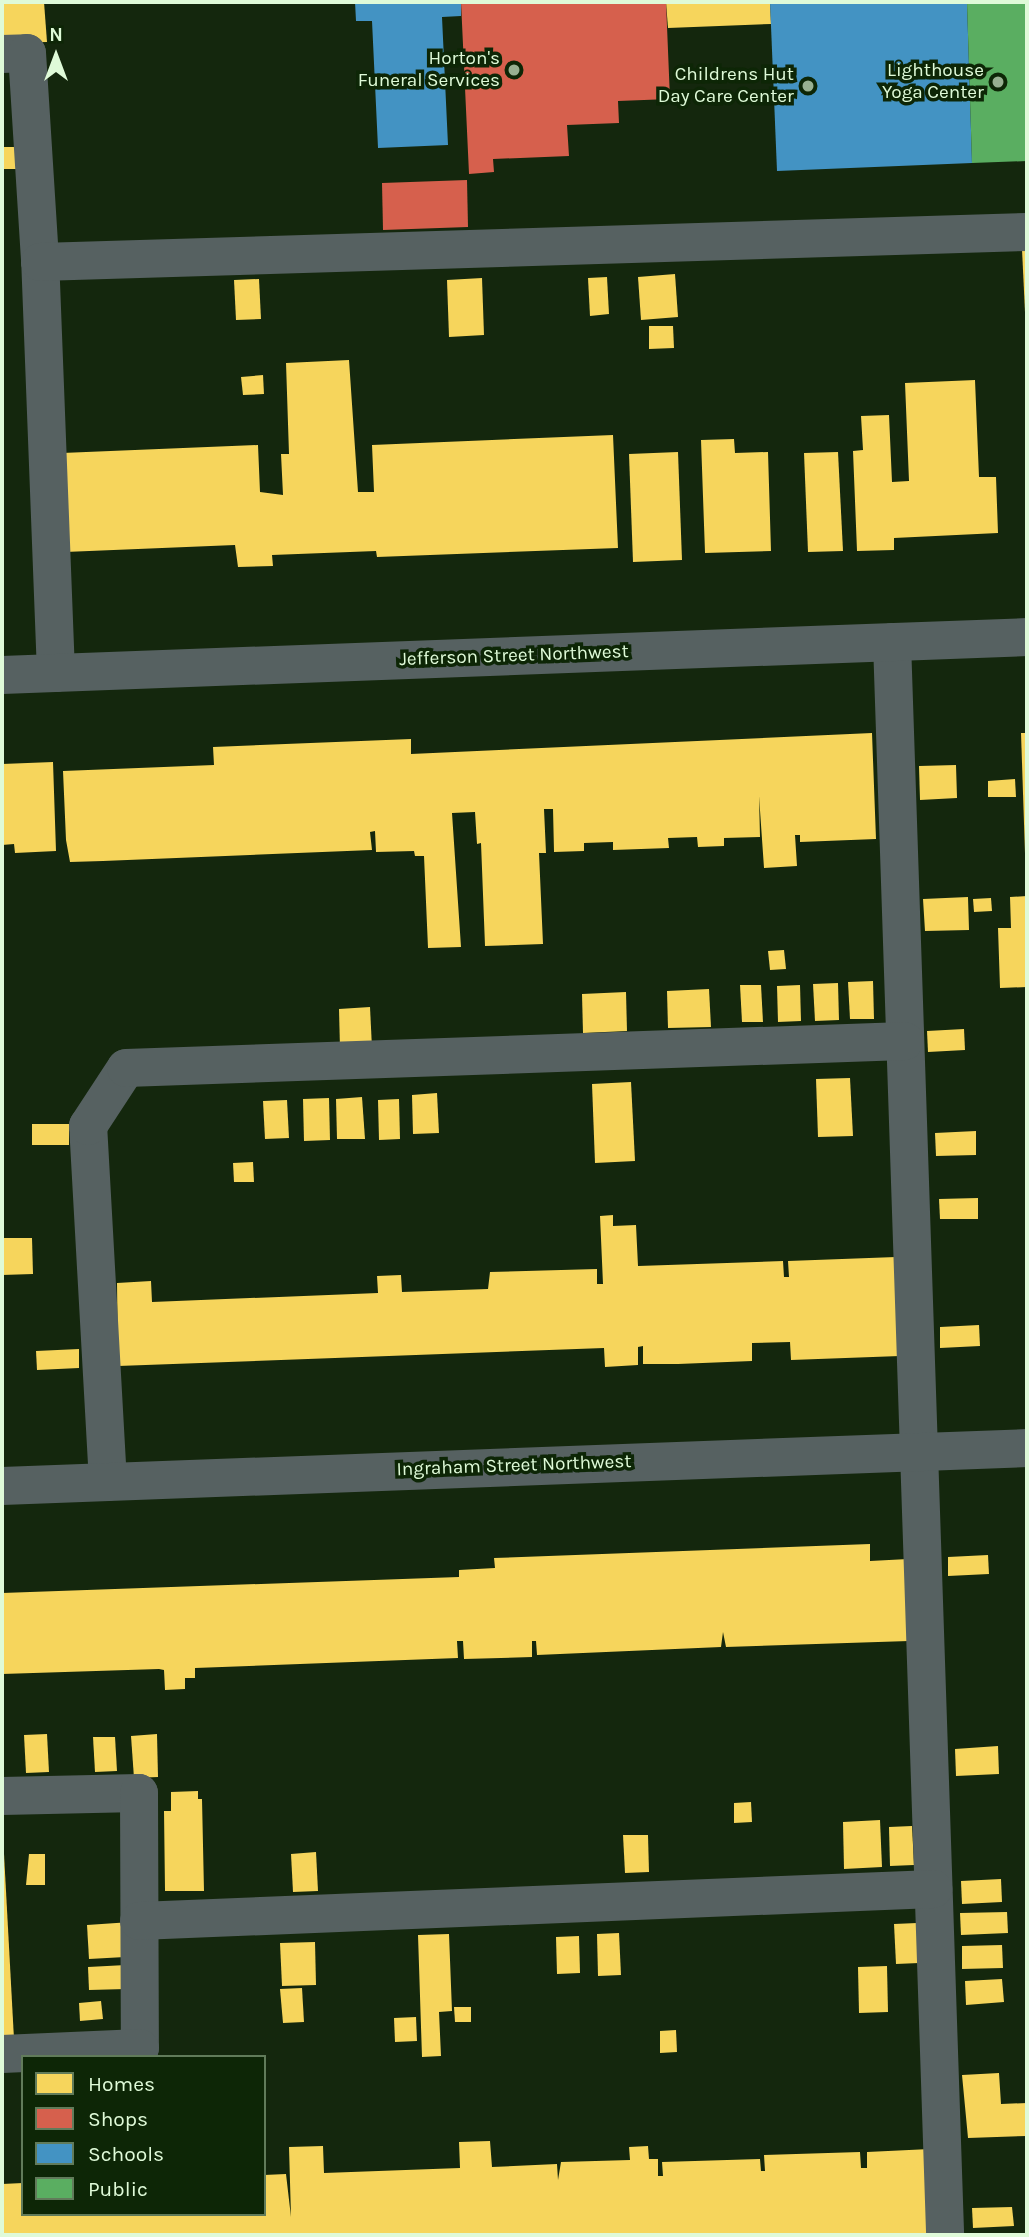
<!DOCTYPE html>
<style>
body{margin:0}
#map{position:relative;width:1029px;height:2237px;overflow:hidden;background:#14270d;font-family:Karla,sans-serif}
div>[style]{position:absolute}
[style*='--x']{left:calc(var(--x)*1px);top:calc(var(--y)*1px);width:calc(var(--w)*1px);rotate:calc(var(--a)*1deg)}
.homes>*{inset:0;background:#f6d55c}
.shops>*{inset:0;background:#d6604d}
.schools>*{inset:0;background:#4393c3}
.public>*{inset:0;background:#5aae61}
.minor>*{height:38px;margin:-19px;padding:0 19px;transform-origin:19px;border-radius:19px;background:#566161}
.dots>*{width:19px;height:19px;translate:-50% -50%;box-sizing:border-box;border:4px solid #0d2606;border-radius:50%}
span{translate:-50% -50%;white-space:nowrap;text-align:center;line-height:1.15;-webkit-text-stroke:7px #0d2606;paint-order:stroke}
.poi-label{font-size:19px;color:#dffad8}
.right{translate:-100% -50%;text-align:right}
.street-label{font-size:19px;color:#dffad8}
.frame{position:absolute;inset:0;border:4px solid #dffad8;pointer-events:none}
.legend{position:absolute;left:21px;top:2055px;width:245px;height:161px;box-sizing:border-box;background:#0d2606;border:2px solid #617b5a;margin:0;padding:9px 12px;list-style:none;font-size:21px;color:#dffad8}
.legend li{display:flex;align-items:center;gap:14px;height:35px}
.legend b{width:35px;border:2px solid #617b5a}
.north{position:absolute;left:21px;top:21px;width:70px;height:70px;-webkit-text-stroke:5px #0d2606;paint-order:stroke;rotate:0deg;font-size:19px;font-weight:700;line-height:28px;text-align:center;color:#dffad8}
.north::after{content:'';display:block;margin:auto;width:24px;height:32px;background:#dffad8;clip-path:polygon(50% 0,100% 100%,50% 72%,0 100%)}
</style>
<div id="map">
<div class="homes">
<div style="clip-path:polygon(2px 2px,44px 2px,47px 42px,2px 43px)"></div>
<div style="clip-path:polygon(666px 2px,770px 2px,771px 24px,668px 28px)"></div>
<div style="clip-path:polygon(2px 147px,20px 147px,21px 169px,2px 169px)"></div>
<div style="clip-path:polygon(1027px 248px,1027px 312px,1025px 312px,1022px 249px)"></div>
<div style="clip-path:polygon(675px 274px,678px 317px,641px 320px,638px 277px)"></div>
<div style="clip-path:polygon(607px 277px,609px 314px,590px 316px,588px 278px)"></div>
<div style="clip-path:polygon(482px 278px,484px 335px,449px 337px,447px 280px)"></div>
<div style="clip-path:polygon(259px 279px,261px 319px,236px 320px,234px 280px)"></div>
<div style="clip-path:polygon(649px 326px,673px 326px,674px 348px,649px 349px)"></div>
<div style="clip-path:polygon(349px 360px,358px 492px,374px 492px,372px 445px,613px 435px,618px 548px,377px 557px,376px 551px,272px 555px,273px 566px,238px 567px,235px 545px,65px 552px,62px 453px,258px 445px,260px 492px,283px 495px,281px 454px,289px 454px,286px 363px)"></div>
<div style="clip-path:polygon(263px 375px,264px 394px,243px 395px,241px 377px)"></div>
<div style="clip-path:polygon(975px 380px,979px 477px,996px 477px,998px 533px,894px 538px,894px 550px,857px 551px,853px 451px,863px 450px,861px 416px,889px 415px,892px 482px,909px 481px,905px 383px)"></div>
<div style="clip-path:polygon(734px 439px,735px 453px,768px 452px,771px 551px,705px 553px,701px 440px)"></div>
<div style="clip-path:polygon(678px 452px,682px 560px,633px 562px,629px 454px)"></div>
<div style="clip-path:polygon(838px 452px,843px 551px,808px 552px,804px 453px)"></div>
<div style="clip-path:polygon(872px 733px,876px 839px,800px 842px,800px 835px,795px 835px,797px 866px,764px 868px,759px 796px,760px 837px,724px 838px,724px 846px,698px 847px,697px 837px,668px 838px,669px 848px,613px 850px,613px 842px,584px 843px,584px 851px,554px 852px,553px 809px,544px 809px,546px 853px,539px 853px,543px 944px,485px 946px,481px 843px,477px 844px,475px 812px,452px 813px,461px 947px,428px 948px,424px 856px,415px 856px,414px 851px,376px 852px,375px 831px,370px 832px,372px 850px,103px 861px,70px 862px,66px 840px,63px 771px,214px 765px,213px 747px,411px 739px,411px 754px)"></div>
<div style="clip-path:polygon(1021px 733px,1027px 733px,1027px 853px,1025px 853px)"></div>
<div style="clip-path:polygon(53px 762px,56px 851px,15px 853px,14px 844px,2px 845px,2px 764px)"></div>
<div style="clip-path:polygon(956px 765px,957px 798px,920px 800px,919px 766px)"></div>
<div style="clip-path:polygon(1015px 779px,1016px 797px,988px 797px,988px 781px)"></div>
<div style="clip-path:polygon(1027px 896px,1027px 987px,1000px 988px,998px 928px,1011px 928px,1010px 897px)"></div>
<div style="clip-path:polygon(968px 897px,969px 930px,925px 931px,923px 899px)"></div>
<div style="clip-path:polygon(991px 898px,992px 911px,974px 912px,973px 899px)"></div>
<div style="clip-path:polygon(784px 950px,786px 969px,770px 970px,768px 951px)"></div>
<div style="clip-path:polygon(873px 981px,874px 1019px,850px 1019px,848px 982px)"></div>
<div style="clip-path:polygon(838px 983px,839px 1020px,815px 1021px,813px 984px)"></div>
<div style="clip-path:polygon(740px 985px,761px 985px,763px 1022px,742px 1022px)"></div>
<div style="clip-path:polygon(800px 985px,801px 1021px,778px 1022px,777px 986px)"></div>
<div style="clip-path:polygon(709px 989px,711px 1027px,668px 1028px,667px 991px)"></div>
<div style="clip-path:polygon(626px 992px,627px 1031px,583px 1033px,582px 994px)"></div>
<div style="clip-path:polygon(370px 1007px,372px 1048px,340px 1048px,339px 1009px)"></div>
<div style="clip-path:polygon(964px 1029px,965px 1050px,928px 1052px,927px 1031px)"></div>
<div style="clip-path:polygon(850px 1078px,853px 1136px,818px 1137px,816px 1079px)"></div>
<div style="clip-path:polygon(631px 1082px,635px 1161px,595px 1163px,592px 1084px)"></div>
<div style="clip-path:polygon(437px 1093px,439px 1133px,413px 1134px,412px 1095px)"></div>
<div style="clip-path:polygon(362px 1097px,365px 1139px,337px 1139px,336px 1099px)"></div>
<div style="clip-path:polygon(329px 1098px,330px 1140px,304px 1141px,303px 1099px)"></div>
<div style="clip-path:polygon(399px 1099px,400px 1139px,379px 1140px,378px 1100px)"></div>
<div style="clip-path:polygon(287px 1100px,289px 1138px,265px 1139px,263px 1101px)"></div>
<div style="clip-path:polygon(32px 1124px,69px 1124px,69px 1145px,32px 1145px)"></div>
<div style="clip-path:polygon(976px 1131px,976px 1155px,936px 1156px,935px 1133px)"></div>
<div style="clip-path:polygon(253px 1162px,254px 1182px,234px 1182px,233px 1163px)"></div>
<div style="clip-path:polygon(978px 1198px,978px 1219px,940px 1219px,939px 1199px)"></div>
<div style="clip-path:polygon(613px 1215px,613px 1226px,636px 1225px,638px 1266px,783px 1261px,784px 1277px,789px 1277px,788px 1261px,896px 1257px,900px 1356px,791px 1360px,790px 1342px,752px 1343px,752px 1361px,678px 1364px,643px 1364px,643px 1346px,638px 1347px,638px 1365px,605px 1367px,604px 1348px,118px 1366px,117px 1283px,151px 1281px,152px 1302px,378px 1293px,377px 1276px,401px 1275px,402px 1292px,488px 1289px,490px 1272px,597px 1269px,597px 1284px,603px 1284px,600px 1216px)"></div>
<div style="clip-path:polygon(2px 1238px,32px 1238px,33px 1274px,2px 1275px)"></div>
<div style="clip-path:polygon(979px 1325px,980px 1346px,940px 1348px,940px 1327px)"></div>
<div style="clip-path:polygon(79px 1349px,79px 1368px,37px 1370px,36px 1351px)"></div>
<div style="clip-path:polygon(870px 1544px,870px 1561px,908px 1559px,909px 1641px,726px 1647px,723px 1632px,721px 1647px,537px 1655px,536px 1641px,532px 1641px,532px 1657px,464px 1659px,463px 1641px,457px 1641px,458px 1658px,195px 1668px,195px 1678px,185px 1678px,185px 1689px,165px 1690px,164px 1670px,159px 1669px,2px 1674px,2px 1593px,459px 1577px,459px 1570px,495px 1568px,494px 1558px)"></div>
<div style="clip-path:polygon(988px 1555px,989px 1574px,948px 1576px,948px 1557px)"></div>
<div style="clip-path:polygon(47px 1734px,49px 1772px,26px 1773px,24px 1735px)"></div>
<div style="clip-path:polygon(157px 1734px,158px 1777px,134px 1778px,131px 1736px)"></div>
<div style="clip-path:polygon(93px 1737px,115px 1737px,117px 1771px,95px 1772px)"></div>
<div style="clip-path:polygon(998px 1746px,999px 1774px,956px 1776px,955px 1749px)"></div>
<div style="clip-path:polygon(198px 1791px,198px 1799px,202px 1799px,204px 1891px,165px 1891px,164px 1811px,171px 1811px,171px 1792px)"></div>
<div style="clip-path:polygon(751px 1802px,752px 1822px,734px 1823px,734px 1803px)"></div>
<div style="clip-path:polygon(2px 1817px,14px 2039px,2px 2040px)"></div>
<div style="clip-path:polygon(880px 1820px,882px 1867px,844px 1869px,843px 1822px)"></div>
<div style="clip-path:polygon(912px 1826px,914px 1865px,890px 1866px,889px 1827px)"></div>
<div style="clip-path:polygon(623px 1835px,648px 1835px,649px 1872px,625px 1873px)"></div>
<div style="clip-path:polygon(316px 1852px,318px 1891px,293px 1892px,291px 1854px)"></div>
<div style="clip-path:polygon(29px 1854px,45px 1854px,45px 1885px,26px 1885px)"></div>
<div style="clip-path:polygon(1001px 1879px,1002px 1902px,962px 1904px,961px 1881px)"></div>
<div style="clip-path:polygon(1007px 1912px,1008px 1933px,961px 1935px,960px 1913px)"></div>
<div style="clip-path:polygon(131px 1922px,125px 1957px,89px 1959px,87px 1925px)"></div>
<div style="clip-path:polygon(917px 1923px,919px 1963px,896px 1964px,894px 1924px)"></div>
<div style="clip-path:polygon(619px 1933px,621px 1975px,598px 1976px,597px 1934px)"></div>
<div style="clip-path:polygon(449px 1934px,452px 2011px,439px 2012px,441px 2056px,422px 2057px,418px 1935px)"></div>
<div style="clip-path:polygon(579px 1936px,580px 1973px,557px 1974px,556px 1937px)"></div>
<div style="clip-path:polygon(315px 1942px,316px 1985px,282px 1986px,280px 1943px)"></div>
<div style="clip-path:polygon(1002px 1945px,1003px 1968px,962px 1969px,962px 1946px)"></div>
<div style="clip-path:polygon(126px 1965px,126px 1989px,89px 1990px,88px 1967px)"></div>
<div style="clip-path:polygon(887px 1966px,888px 2012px,859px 2013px,858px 1967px)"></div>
<div style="clip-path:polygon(1002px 1979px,1004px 2002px,966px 2005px,965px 1981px)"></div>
<div style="clip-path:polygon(302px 1988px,304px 2022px,283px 2023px,280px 1989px)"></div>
<div style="clip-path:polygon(101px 2001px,103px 2019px,80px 2021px,79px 2003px)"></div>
<div style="clip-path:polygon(454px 2007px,471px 2007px,471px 2022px,455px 2022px)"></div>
<div style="clip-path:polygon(416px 2017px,417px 2041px,395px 2042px,394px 2018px)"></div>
<div style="clip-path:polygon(676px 2030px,677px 2052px,660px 2053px,660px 2031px)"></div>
<div style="clip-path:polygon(999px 2073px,1001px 2104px,1027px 2103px,1027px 2136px,968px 2138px,962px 2075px)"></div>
<div style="clip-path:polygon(490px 2141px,492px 2167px,557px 2164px,558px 2180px,561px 2162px,630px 2160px,629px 2147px,648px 2146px,649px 2159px,658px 2159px,658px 2176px,663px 2176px,662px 2162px,760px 2159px,761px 2171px,765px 2171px,764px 2155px,860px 2152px,861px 2168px,867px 2168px,867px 2152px,930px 2149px,933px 2235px,2px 2235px,2px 2184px,23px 2183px,23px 2214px,264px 2214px,264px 2175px,286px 2174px,291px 2217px,289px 2147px,323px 2146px,324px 2173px,460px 2168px,459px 2142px)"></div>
<div style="clip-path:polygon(1012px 2207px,1014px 2226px,973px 2228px,972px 2208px)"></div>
</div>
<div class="shops">
<div style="clip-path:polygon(461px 2px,666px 2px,670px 99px,618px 101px,619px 123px,567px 125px,569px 156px,493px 159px,494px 172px,469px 174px)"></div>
<div style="clip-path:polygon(467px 180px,468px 227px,383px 230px,382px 183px)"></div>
</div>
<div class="schools">
<div style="clip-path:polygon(355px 2px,461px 2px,461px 16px,442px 17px,448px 145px,378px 148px,372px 21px,356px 21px)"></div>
<div style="clip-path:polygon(770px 2px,967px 2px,972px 163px,777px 171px)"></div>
</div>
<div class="public">
<div style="clip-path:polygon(967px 2px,1027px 2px,1027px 161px,972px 163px)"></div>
</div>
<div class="minor">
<div style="--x:2;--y:54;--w:25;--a:-2"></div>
<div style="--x:27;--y:53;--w:209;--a:86.4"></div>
<div style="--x:892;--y:642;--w:1594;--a:88.09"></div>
<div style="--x:56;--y:673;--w:411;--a:-92.2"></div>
<div style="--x:40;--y:262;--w:987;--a:-1.74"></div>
<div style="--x:2;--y:675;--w:1026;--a:-2.12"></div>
<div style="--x:108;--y:1482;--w:357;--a:-93.2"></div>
<div style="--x:88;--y:1126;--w:69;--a:-56.8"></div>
<div style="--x:126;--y:1068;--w:779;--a:-1.99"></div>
<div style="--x:2;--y:1486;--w:1026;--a:-2.12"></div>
<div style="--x:2;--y:1796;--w:137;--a:-1.3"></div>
<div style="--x:139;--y:1793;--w:255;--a:89.8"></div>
<div style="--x:140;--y:2048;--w:138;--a:177.5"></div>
<div style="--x:139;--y:1921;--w:795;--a:-2.31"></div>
</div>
<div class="dots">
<div style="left:514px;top:70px;background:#98b091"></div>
<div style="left:998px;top:82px;background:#98b091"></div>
<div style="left:808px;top:86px;background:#98b091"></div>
</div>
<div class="poi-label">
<span class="right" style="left:500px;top:70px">Horton's<br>Funeral Services</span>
<span class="right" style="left:984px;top:82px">Lighthouse<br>Yoga Center</span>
<span class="right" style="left:794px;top:86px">Childrens Hut<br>Day Care Center</span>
</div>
<div class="street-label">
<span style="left:514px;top:656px;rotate:-2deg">Jefferson Street Northwest</span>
<span style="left:514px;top:1466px;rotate:-2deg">Ingraham Street Northwest</span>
</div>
<div class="frame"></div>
<ul class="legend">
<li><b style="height:19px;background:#f6d55c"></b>Homes</li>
<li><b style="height:19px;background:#d6604d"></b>Shops</li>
<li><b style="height:19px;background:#4393c3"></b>Schools</li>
<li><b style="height:19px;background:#5aae61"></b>Public</li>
</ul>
<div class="north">N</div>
</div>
